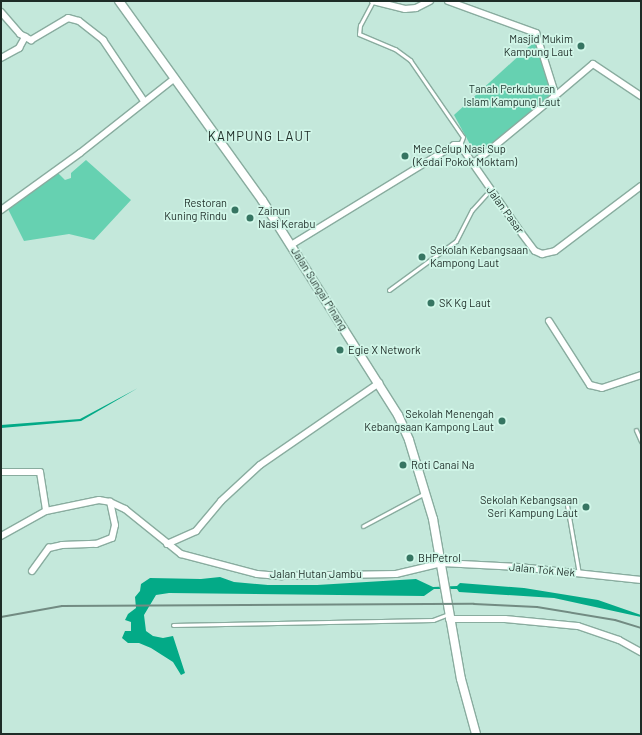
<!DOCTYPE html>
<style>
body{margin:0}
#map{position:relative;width:642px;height:735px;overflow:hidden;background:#c4e8db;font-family:Barlow,sans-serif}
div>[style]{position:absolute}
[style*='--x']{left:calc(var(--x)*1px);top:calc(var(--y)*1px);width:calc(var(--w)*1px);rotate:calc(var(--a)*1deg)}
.green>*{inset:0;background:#66d1b1}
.water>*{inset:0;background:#03aa87}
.roads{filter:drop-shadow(1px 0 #89ac9f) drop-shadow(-1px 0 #89ac9f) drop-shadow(0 1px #89ac9f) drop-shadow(0 -1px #89ac9f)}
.service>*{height:3px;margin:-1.5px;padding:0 1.5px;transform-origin:1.5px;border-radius:1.5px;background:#fff}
.minor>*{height:6px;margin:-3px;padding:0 3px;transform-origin:3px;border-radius:3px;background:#fff}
.tertiary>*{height:8px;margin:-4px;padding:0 4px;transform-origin:4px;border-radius:4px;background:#fff}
.rail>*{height:2px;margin:-1px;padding:0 1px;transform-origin:1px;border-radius:1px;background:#728b82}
.dots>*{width:11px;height:11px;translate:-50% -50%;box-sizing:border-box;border:2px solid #d1f6e8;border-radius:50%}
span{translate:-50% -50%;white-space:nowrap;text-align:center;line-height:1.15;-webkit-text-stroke:3.5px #d1f6e8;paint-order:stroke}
.poi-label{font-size:11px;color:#1e2c27}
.right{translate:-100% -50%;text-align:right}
.left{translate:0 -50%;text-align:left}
.park-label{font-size:11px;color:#1c332b}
.street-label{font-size:11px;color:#1e2c27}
.quarter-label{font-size:13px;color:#1e2c27;letter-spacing:1px}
.frame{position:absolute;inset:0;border:2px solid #1e2c27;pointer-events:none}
</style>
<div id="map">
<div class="green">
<div style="clip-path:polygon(535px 41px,551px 93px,548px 99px,477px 157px,454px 115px)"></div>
<div style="clip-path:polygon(86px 160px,131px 200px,94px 240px,69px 234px,24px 241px,7px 207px,58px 173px,65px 180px,71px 178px,71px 173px)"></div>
</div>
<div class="water">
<div style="clip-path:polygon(138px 388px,81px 421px,1px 428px,1px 425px,80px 419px)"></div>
<div style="clip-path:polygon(220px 577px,234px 582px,268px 585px,317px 585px,416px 579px,433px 587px,457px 586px,460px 583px,524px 588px,598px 600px,641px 615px,641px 617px,554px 598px,459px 592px,457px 589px,434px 589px,424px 596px,169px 593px,156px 595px,144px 615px,146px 631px,153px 636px,163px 638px,173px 636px,185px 673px,181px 675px,173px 662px,151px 648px,139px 643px,128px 643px,122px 638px,125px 631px,131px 631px,131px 622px,125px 620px,128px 614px,136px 608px,135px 597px,140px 591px,141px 584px,150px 578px,201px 579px)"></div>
</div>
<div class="roads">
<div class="service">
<div style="--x:373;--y:1;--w:27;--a:118"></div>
<div style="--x:360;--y:25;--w:9;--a:96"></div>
<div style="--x:359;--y:34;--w:39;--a:23"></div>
<div style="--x:395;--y:49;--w:19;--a:36"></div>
<div style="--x:410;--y:60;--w:93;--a:55.5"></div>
<div style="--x:463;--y:137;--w:9;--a:111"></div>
<div style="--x:389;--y:290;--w:83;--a:-36.2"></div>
<div style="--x:456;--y:241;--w:35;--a:-63"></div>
<div style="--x:472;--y:210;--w:27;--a:-48"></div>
<div style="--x:636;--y:430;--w:12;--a:66"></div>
<div style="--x:567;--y:505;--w:70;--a:80.1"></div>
<div style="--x:363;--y:526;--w:70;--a:-28"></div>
<div style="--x:173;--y:625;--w:260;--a:-1.1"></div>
<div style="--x:433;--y:620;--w:17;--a:-21"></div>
</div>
<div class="minor">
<div style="--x:373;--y:1;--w:33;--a:14"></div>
<div style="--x:405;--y:9;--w:11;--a:-5"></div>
<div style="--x:416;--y:8;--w:16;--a:-27"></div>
<div style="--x:448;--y:1;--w:94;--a:20"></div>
<div style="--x:536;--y:33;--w:60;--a:72.5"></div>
<div style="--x:554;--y:90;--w:7;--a:90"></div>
<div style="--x:554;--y:97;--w:104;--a:140.5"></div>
<div style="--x:1;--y:12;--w:29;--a:49"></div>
<div style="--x:20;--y:34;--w:13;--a:29"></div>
<div style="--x:31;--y:40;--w:43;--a:-30.7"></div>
<div style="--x:68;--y:18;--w:11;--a:15"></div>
<div style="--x:79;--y:21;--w:31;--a:38"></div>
<div style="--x:103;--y:40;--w:73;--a:56.1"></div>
<div style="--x:1;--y:58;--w:21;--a:-29"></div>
<div style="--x:19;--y:48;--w:13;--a:-61"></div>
<div style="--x:554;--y:97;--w:51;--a:-40.2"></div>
<div style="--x:593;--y:64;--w:58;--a:33.7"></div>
<div style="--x:1;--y:210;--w:97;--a:-35.8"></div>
<div style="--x:80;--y:153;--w:121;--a:-38.3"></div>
<div style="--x:291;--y:245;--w:191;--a:-31.5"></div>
<div style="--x:454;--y:145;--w:6;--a:0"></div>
<div style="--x:460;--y:145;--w:103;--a:55.2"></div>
<div style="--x:519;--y:230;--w:26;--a:53"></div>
<div style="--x:535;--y:251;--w:8;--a:23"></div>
<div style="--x:542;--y:254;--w:13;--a:-13"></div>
<div style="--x:555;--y:251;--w:108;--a:-37.1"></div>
<div style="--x:549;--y:321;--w:76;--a:57.4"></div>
<div style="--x:590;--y:385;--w:12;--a:14"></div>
<div style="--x:602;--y:388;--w:41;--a:-18.4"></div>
<div style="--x:1;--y:472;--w:39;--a:0"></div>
<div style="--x:40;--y:472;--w:39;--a:81"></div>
<div style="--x:1;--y:536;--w:51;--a:-29.1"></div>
<div style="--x:46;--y:511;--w:54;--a:-11.7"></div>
<div style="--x:99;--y:500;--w:11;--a:10"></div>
<div style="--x:110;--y:502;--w:17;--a:25"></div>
<div style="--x:125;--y:509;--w:72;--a:38.8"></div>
<div style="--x:181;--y:554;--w:79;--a:14.7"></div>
<div style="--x:257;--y:574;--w:25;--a:5"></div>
<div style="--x:282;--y:576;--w:114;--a:-1"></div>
<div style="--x:396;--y:574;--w:47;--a:-13.4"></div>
<div style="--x:442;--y:563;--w:77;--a:3"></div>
<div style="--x:519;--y:567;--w:123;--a:6.1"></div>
<div style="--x:167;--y:544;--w:32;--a:-24"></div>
<div style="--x:196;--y:531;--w:39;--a:-50"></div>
<div style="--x:221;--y:501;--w:53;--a:-42.7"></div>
<div style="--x:260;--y:465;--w:145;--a:-34.6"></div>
<div style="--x:32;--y:571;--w:29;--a:-54"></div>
<div style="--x:49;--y:548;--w:13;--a:-13"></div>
<div style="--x:62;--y:545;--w:34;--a:-2"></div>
<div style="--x:96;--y:544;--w:17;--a:-21"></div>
<div style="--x:112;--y:538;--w:13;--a:-77"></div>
<div style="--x:115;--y:525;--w:24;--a:-102"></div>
<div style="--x:449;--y:619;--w:56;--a:0"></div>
<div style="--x:505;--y:619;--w:73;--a:5.5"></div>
<div style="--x:578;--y:626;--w:43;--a:18.9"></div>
<div style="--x:619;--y:640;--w:25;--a:29"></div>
</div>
<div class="tertiary">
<div style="--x:119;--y:1;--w:245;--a:54.3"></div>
<div style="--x:262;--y:200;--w:254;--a:57.7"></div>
<div style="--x:398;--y:415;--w:27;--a:66"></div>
<div style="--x:409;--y:440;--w:83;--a:73.1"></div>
<div style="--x:433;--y:519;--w:162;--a:80.1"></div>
<div style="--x:461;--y:679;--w:57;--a:74.7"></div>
</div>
</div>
<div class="rail">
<div style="--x:1;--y:617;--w:62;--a:-10.2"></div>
<div style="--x:62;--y:606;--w:412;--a:-0.3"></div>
<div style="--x:474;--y:604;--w:63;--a:2.7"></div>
<div style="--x:537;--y:607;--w:79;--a:9.5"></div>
<div style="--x:615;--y:620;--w:27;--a:17"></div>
</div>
<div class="dots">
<div style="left:581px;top:46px;background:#367562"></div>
<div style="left:405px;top:156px;background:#367562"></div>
<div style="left:235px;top:210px;background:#367562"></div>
<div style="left:250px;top:218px;background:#367562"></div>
<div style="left:422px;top:257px;background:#367562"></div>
<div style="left:431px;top:303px;background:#367562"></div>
<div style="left:340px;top:350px;background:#367562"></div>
<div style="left:502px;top:421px;background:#367562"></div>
<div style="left:403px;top:465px;background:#367562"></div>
<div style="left:586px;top:507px;background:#367562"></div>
<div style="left:410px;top:558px;background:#367562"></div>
</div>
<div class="poi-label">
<span class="right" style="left:573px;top:46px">Masjid Mukim<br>Kampung Laut</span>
<span class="left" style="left:413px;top:156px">Mee Celup Nasi Sup<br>(Kedai Pokok Moktam)</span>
<span class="right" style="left:227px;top:210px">Restoran<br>Kuning Rindu</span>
<span class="left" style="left:258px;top:218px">Zainun<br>Nasi Kerabu</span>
<span class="left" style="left:430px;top:257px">Sekolah Kebangsaan<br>Kampong Laut</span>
<span class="left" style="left:439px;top:303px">SK Kg Laut</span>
<span class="left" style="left:348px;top:350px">Egie X Network</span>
<span class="right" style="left:494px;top:421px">Sekolah Menengah<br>Kebangsaan Kampong Laut</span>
<span class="left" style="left:411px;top:465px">Roti Canai Na</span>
<span class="right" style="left:578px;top:507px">Sekolah Kebangsaan<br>Seri Kampung Laut</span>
<span class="left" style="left:418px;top:558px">BHPetrol</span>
</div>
<div class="park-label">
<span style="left:512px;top:96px">Tanah Perkuburan<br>Islam Kampung Laut</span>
</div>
<div class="street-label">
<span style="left:505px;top:210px;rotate:54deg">Jalan Pasar</span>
<span style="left:319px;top:289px;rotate:58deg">Jalan Sungai Pinang</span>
<span style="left:542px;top:570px;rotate:5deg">Jalan Tok Nek</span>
<span style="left:316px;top:574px">Jalan Hutan Jambu</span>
</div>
<div class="quarter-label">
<span style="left:260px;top:136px">KAMPUNG LAUT</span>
</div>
<div class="frame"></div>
</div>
